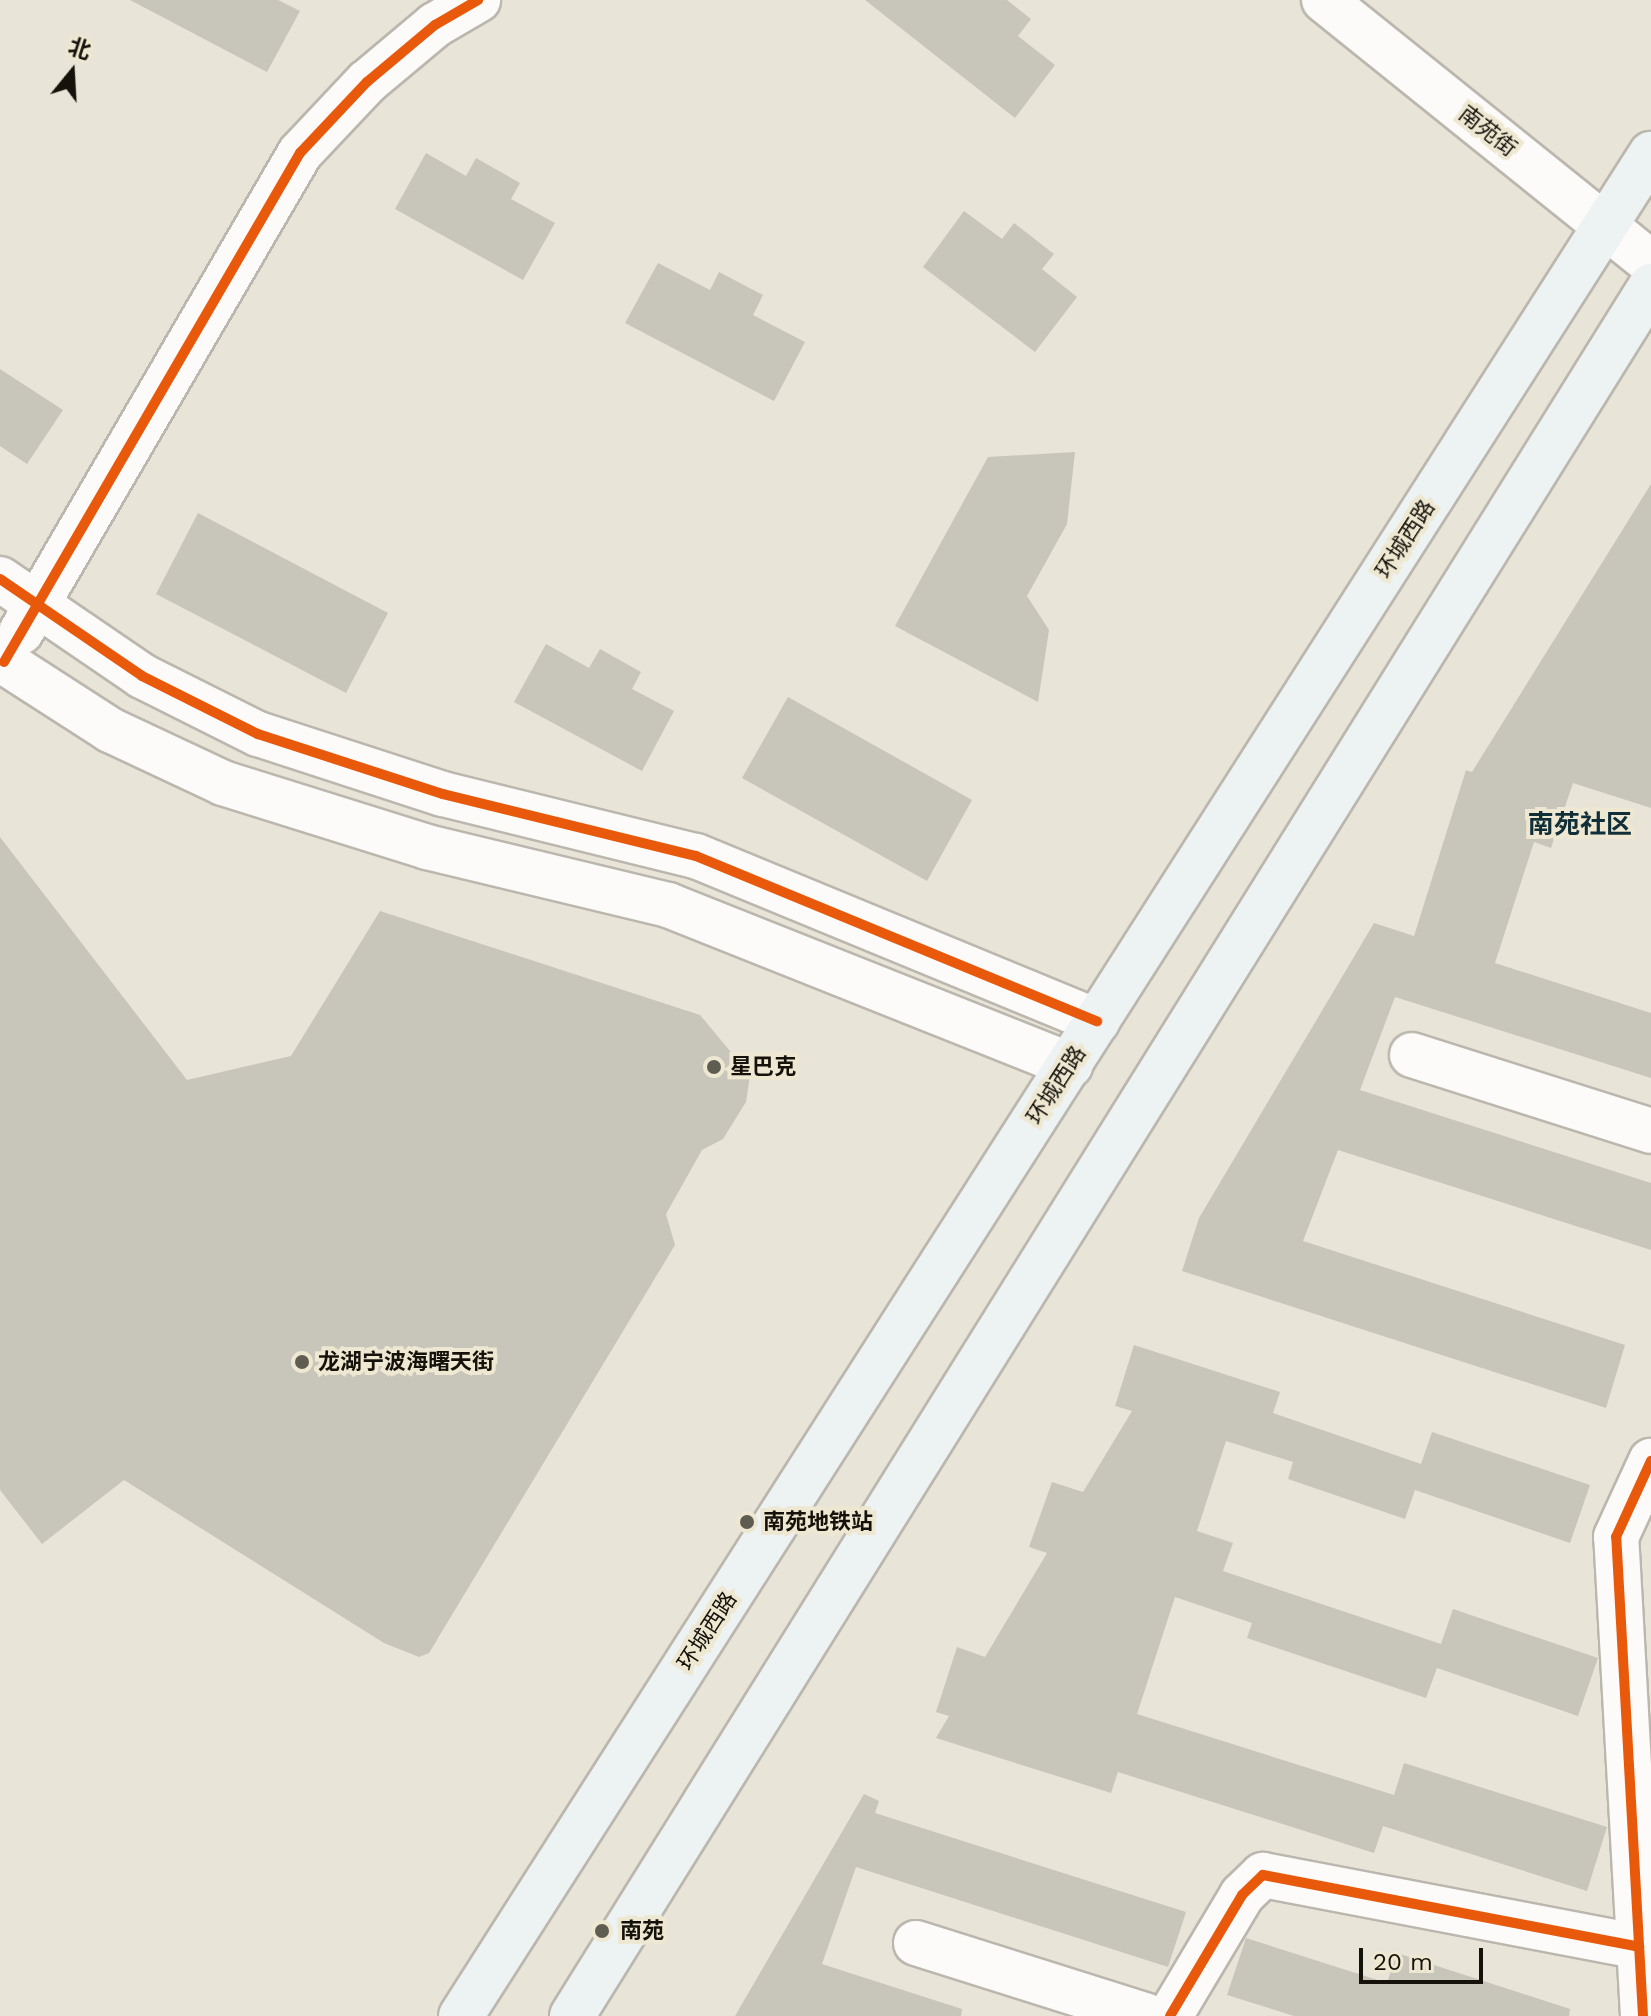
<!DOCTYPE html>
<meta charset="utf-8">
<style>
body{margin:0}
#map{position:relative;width:1651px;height:2016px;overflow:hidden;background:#e8e4d7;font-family:"Work Sans","Noto Sans SC",sans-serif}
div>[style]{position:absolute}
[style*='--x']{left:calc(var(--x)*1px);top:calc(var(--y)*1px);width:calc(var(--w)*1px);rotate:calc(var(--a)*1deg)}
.building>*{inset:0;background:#c8c5bb}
.roads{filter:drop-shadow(2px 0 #bbb7ae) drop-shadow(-2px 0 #bbb7ae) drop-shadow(0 2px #bbb7ae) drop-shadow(0 -2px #bbb7ae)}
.minor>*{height:44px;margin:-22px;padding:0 22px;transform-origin:22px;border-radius:22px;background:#fcfbf9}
.major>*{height:44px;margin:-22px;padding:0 22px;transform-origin:22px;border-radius:22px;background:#edf2f2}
.cycleway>*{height:10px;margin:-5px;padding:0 5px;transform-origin:5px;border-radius:5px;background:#e8590c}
.dots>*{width:22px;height:22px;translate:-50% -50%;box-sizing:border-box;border:4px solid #eee7d1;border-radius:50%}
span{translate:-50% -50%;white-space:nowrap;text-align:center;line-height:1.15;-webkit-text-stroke:8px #eee7d1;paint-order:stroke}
.street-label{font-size:22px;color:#15120b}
.poi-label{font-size:22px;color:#15120b;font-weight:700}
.left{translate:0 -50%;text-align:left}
.quarter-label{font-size:26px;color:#102f39;font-weight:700}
.north{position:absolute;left:32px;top:32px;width:80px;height:80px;-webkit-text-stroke:6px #eee7d1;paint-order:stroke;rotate:18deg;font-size:22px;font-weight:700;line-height:32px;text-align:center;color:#15120b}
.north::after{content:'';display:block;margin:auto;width:28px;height:36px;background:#15120b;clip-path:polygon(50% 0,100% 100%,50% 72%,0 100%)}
.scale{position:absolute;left:1359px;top:1948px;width:124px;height:36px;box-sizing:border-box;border:4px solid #15120b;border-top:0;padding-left:10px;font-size:24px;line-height:28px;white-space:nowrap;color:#15120b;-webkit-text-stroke:6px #eee7d1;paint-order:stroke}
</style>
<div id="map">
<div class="building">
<div style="clip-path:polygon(130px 0,278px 0,300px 11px,267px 72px)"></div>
<div style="clip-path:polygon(865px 0,1007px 0,1031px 19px,1018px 36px,1055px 65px,1015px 118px)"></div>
<div style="clip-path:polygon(426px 153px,466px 176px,476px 158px,520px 183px,511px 199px,555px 223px,523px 280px,395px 209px)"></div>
<div style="clip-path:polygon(964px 211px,1002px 239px,1014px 223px,1054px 254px,1042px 269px,1077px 297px,1035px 352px,923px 267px)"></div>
<div style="clip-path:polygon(658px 263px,710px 290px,719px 272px,763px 295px,753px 315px,805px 342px,774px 401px,625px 323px)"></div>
<div style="clip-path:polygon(0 369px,63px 410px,27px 464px,0 446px)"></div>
<div style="clip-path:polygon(1075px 452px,1067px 524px,1027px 596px,1049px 630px,1038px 702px,895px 626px,988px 457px)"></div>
<div style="clip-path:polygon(1651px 484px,1651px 808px,1573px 783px,1551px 848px,1534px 842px,1495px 963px,1651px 1013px,1651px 1078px,1395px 997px,1360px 1090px,1651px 1183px,1651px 1250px,1338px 1150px,1303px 1241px,1625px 1345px,1606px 1408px,1182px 1271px,1199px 1218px,1374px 923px,1414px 936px,1466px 770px,1472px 772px)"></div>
<div style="clip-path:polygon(198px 513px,388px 613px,346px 693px,156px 594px)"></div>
<div style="clip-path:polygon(546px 644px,589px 668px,600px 649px,641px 672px,632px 689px,674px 711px,642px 771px,514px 702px)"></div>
<div style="clip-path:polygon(788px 697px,972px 800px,927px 881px,742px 778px)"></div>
<div style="clip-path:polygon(0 837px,187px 1080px,291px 1056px,380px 911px,700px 1015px,750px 1075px,746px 1102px,723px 1139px,702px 1150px,666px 1214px,675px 1245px,429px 1653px,419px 1657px,384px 1643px,124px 1480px,42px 1544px,0 1490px)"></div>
<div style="clip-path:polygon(1134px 1345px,1280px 1392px,1273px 1413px,1421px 1464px,1432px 1432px,1590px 1485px,1570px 1543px,1415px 1490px,1405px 1519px,1288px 1479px,1293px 1462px,1226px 1441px,1197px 1531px,1233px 1543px,1223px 1571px,1441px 1644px,1453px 1609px,1598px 1658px,1578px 1716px,1437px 1668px,1426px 1698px,1247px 1638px,1252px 1623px,1175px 1597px,1137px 1714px,1394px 1795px,1404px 1763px,1607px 1827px,1587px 1891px,1383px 1826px,1374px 1853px,1118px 1772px,1111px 1793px,936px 1738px,949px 1716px,936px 1712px,957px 1647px,985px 1657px,1047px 1553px,1029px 1547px,1052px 1482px,1083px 1492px,1132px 1411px,1115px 1406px)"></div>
<div style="clip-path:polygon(864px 1794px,879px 1801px,875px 1813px,1186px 1912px,1168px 1967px,856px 1867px,822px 1964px,962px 2009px,961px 2016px,735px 2016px)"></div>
<div style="clip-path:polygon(1246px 1938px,1387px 1983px,1397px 1953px,1570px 2009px,1569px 2016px,1294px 2016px,1227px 1995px)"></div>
</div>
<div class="roads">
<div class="minor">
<div style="--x:1324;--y:0;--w:420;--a:38.8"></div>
<div style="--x:0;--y:579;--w:172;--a:34.3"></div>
<div style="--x:142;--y:676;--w:130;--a:26.6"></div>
<div style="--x:258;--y:734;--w:194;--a:18"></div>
<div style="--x:443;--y:794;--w:260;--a:13.8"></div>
<div style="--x:696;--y:856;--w:434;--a:22.4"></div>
<div style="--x:21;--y:632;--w:554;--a:-59.78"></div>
<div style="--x:300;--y:153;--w:98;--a:-46.7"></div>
<div style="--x:367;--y:82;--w:89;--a:-40"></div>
<div style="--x:435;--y:25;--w:50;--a:-30.2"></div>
<div style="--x:0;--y:659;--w:131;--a:32.8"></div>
<div style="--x:110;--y:730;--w:125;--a:25.1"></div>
<div style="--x:223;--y:783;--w:214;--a:17.4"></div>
<div style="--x:427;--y:847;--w:248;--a:13.5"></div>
<div style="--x:668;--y:905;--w:433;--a:21.7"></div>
<div style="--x:1412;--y:1055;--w:251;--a:17.6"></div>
<div style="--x:916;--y:1943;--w:242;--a:17.5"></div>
<div style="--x:1170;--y:2016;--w:141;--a:-59.2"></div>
<div style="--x:1242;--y:1895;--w:29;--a:-44"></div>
<div style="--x:1263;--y:1875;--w:383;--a:10.8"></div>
<div style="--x:1643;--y:2016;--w:480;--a:-93.2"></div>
<div style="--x:1616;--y:1537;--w:84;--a:-65.3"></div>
</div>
<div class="major">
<div style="--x:461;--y:2016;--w:2210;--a:-57.42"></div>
<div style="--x:572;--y:2016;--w:2039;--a:-58.05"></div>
</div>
</div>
<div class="cycleway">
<div style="--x:0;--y:579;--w:172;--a:34.3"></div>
<div style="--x:142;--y:676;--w:130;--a:26.6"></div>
<div style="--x:258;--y:734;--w:194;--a:18"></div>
<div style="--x:443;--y:794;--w:260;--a:13.8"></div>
<div style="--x:696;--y:856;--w:434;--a:22.4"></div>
<div style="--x:4;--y:662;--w:589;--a:-59.82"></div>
<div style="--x:300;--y:153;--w:98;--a:-46.7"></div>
<div style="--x:367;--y:82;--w:89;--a:-40"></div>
<div style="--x:435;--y:25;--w:50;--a:-30.2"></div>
<div style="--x:1170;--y:2016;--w:141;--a:-59.2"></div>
<div style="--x:1242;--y:1895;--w:29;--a:-44"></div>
<div style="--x:1263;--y:1875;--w:383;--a:10.8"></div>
<div style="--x:1643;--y:2016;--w:480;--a:-93.2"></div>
<div style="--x:1616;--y:1537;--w:84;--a:-65.3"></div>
</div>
<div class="dots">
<div style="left:714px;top:1067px;background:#5f5c52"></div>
<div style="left:302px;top:1362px;background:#5f5c52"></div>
<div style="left:747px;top:1522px;background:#5f5c52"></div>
<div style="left:602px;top:1931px;background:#5f5c52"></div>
</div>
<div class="street-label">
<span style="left:1488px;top:131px;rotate:38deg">南苑街</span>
<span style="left:1405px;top:539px;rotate:-57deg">环城西路</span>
<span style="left:1056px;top:1085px;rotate:-57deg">环城西路</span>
<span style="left:707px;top:1631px;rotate:-57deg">环城西路</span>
</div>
<div class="poi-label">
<span class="left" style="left:730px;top:1067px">星巴克</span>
<span class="left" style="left:318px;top:1362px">龙湖宁波海曙天街</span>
<span class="left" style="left:763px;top:1522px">南苑地铁站</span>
<span class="left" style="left:620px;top:1931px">南苑</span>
</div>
<div class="quarter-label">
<span style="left:1580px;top:825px">南苑社区</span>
</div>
<div class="north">北</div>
<div class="scale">20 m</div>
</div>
